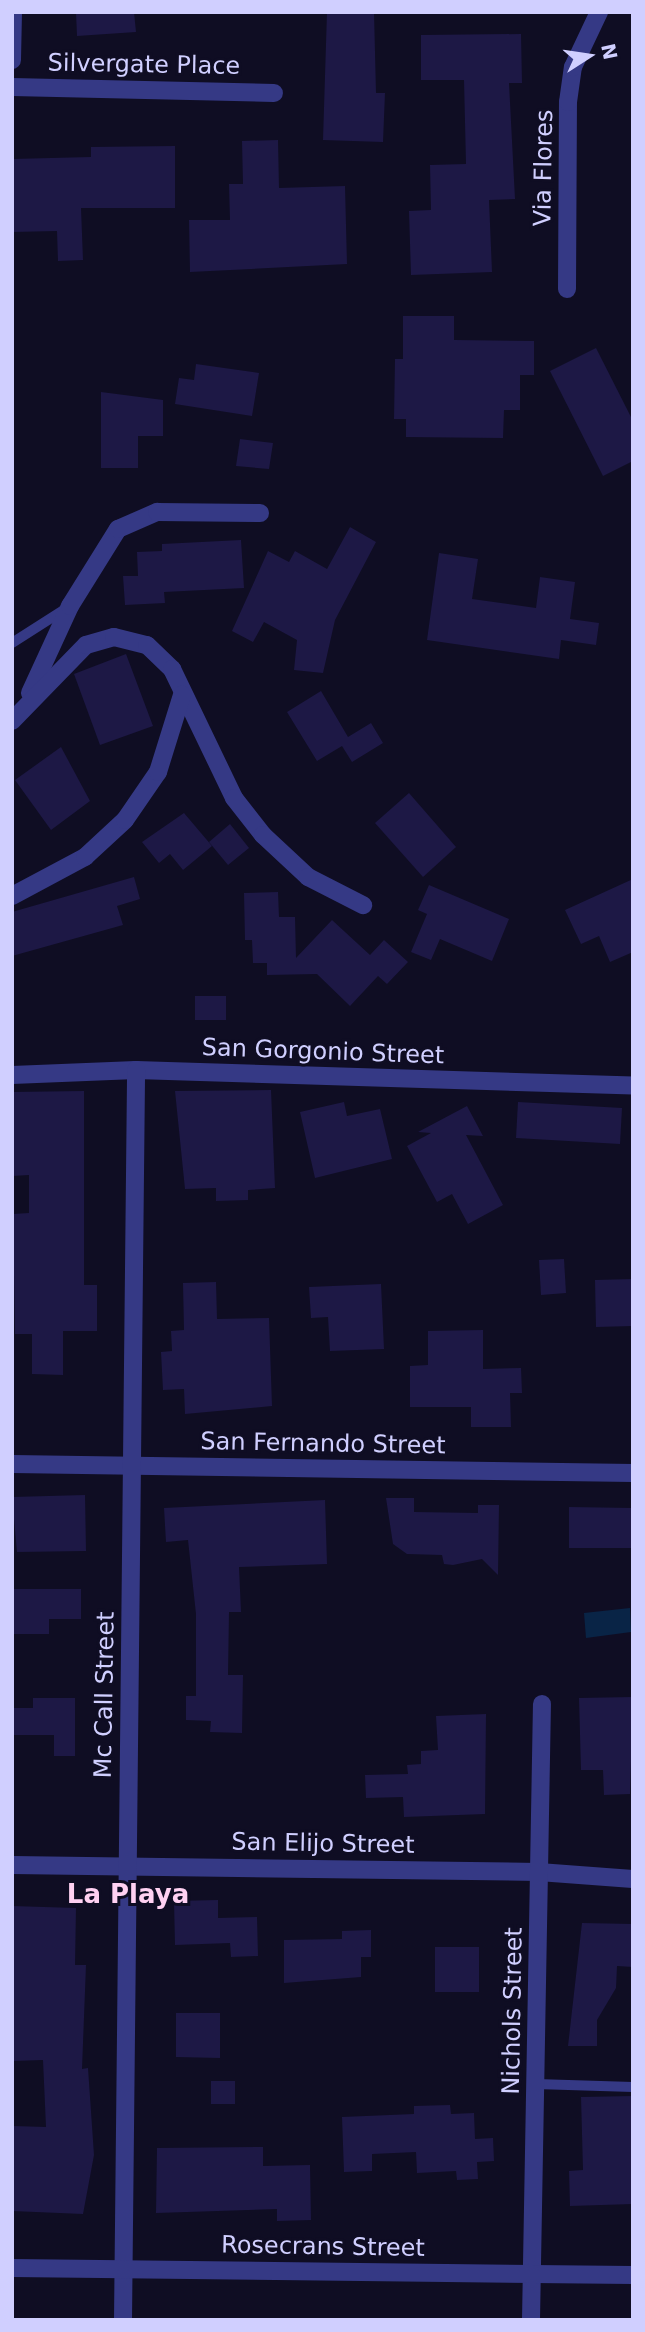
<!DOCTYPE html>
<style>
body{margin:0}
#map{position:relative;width:645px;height:2332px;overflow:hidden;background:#0f0d23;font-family:"DejaVu Sans",sans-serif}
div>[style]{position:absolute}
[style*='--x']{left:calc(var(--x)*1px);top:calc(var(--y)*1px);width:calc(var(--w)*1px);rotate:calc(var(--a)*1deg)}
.water>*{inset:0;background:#092446}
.building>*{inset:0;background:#1d1845}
.service>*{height:10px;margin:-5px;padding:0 5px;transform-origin:5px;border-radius:5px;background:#353985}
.minor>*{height:18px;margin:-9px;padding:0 9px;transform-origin:9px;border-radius:9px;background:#353985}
.tertiary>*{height:18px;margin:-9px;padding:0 9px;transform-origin:9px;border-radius:9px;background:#353985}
span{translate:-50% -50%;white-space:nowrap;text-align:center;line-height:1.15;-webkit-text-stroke:6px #0f0d23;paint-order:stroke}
.street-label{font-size:24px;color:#d0cfff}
.neighbourhood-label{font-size:26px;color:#ffd1f2;font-weight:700}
.frame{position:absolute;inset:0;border:14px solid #d0cfff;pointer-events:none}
.north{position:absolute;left:554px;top:21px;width:70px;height:70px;-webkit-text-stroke:5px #0f0d23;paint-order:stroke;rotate:78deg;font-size:19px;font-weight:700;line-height:28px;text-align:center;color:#d0cfff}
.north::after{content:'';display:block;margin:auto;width:24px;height:32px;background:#d0cfff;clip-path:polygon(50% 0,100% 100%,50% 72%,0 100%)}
</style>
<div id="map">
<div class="water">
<div style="clip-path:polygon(630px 1608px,631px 1632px,586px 1638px,584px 1613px)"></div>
</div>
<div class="building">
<div style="clip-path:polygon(76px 12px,134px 12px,136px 32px,77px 36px)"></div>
<div style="clip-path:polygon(327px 12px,374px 12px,376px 93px,385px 93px,383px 142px,323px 140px)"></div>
<div style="clip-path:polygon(521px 34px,522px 83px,509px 83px,515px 199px,489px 200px,492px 272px,411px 275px,409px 211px,431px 210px,430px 165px,466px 164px,464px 80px,421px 80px,421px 35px)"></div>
<div style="clip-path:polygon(278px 140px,279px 188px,345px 186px,347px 264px,190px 272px,189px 220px,230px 220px,229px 184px,243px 184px,242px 141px)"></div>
<div style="clip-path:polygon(175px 146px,175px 208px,81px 208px,83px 260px,58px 261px,57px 231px,12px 232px,12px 159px,91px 157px,91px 147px)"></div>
<div style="clip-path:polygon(403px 316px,454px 316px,454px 340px,534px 341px,534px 375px,520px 375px,520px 410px,504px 410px,503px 438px,406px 437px,406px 419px,394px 419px,395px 359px,403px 359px)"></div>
<div style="clip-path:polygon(596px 348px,633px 421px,633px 461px,603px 476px,550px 371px)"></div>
<div style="clip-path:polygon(196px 364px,259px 373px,252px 416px,175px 404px,179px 378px,194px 380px)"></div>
<div style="clip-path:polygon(101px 392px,163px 400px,163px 436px,138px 436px,138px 468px,101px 468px)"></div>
<div style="clip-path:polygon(240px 439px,273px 443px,269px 469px,236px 466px)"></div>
<div style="clip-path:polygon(350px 527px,376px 542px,335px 620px,323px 673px,294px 670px,297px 640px,264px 622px,253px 642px,232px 631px,268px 551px,289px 562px,295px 551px,327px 569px)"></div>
<div style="clip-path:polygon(241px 540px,244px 588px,164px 592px,165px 603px,125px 605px,123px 576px,138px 576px,137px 552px,162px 551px,162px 544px)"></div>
<div style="clip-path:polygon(439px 553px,478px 559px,472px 599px,536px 608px,540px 577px,575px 582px,570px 619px,599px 623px,596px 645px,561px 640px,559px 659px,427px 640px)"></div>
<div style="clip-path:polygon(126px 654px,153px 726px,100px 745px,74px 674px)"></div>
<div style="clip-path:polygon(321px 691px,348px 737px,371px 723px,383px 743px,352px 762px,342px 746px,317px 761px,287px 712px)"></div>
<div style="clip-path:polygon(61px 747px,90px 801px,51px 830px,15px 780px)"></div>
<div style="clip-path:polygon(409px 793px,456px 847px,423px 877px,375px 823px)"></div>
<div style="clip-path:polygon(184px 813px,212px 846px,183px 870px,170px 854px,159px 863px,142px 842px)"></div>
<div style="clip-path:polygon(230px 824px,249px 848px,228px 865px,209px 842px)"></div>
<div style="clip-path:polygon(134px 877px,140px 899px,117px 906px,123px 925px,12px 956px,12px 912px)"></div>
<div style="clip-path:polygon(633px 879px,633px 952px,610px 962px,599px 936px,581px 944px,565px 910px)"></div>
<div style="clip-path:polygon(429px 885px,509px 919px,492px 961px,440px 939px,431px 960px,411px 952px,427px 914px,418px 910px)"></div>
<div style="clip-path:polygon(278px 892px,279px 917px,295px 917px,296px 958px,332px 920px,370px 955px,384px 940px,408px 962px,387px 984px,378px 976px,350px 1006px,317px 974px,267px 975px,267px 963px,253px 963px,252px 940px,245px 940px,244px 893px)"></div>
<div style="clip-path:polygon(195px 996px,226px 996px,226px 1020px,195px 1020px)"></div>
<div style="clip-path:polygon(271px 1090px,275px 1188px,248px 1190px,248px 1200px,216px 1201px,216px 1188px,185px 1189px,175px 1091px)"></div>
<div style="clip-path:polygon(84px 1091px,84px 1285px,97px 1285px,97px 1331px,63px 1331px,63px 1375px,32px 1374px,32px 1334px,15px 1334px,13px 1214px,29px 1213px,29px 1175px,12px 1176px,12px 1092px)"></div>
<div style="clip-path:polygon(344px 1102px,347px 1116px,380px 1109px,392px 1159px,315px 1178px,300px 1112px)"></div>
<div style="clip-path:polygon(518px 1102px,622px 1108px,620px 1144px,516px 1138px)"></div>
<div style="clip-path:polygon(467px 1106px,483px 1136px,466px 1135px,503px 1205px,468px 1224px,452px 1194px,437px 1202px,407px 1146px,431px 1133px,418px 1132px)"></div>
<div style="clip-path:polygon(564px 1259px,566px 1293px,541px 1295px,539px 1260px)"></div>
<div style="clip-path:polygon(633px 1279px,633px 1326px,596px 1327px,595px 1280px)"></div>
<div style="clip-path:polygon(216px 1282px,217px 1319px,269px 1318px,272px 1406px,185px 1414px,184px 1389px,163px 1390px,161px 1352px,172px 1351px,171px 1331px,184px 1330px,183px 1283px)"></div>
<div style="clip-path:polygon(381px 1284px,384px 1349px,330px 1351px,328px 1317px,311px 1318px,309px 1287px)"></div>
<div style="clip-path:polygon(483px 1330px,483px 1369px,521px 1368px,522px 1393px,510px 1393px,511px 1427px,471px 1427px,471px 1407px,410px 1407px,410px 1366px,428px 1365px,428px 1331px)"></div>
<div style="clip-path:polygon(85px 1495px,86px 1551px,17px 1552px,12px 1497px)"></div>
<div style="clip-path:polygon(386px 1498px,414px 1498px,414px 1512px,478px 1513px,478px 1505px,499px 1505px,498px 1575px,482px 1559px,453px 1565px,444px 1564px,442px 1555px,407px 1554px,393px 1544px)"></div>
<div style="clip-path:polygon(325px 1500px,327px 1564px,239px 1567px,241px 1612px,229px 1612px,228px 1675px,243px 1675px,242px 1733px,210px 1732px,211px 1721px,186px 1720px,186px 1696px,196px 1696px,196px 1614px,188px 1540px,166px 1542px,164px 1508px)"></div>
<div style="clip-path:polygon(569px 1507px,633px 1508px,633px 1548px,569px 1548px)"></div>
<div style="clip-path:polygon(12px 1589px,81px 1589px,81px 1619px,49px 1619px,49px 1634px,12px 1634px)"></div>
<div style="clip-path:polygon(633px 1697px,630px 1794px,604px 1795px,603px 1770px,581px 1770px,579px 1698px)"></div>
<div style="clip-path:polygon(33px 1698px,75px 1698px,75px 1756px,54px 1756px,54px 1735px,12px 1735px,12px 1708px,33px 1708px)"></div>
<div style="clip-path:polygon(486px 1714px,485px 1814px,404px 1817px,403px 1797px,366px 1798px,365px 1775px,408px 1774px,407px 1765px,421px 1764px,421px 1751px,438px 1750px,436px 1716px)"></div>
<div style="clip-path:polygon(218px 1900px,218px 1918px,257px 1917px,258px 1956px,231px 1957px,230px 1943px,175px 1945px,174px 1901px)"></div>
<div style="clip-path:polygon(12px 1906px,76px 1908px,75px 1965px,86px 1965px,82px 2069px,88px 2068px,94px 2155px,83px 2214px,12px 2211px,13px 2126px,46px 2127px,43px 2060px,12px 2061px)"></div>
<div style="clip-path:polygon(582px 1923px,633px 1924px,633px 1967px,617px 1966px,616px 1988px,597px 2020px,597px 2046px,568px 2046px)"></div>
<div style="clip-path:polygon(371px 1930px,371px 1957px,361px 1957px,361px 1977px,284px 1983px,284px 1940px,342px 1939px,342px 1931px)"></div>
<div style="clip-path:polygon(435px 1947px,479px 1947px,479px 1992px,435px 1992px)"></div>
<div style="clip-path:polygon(176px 2013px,220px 2013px,220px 2058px,176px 2057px)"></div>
<div style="clip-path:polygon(211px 2081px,235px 2081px,235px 2104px,211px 2104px)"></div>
<div style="clip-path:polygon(633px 2096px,633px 2204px,570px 2206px,569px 2171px,583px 2170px,581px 2097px)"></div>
<div style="clip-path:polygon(450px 2105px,451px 2114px,474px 2113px,475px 2139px,493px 2138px,494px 2161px,477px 2162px,478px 2179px,457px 2180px,456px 2171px,417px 2173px,416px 2152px,372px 2154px,372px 2171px,344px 2172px,342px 2117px,414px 2114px,414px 2106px)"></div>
<div style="clip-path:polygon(263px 2147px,263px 2166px,310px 2165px,311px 2220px,277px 2221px,277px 2209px,156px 2213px,157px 2148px)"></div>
</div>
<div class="service">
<div style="--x:12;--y:643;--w:65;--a:-32.5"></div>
<div style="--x:536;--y:2084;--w:97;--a:1.8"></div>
</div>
<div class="minor">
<div style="--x:12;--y:60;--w:48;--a:-88.8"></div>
<div style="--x:12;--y:87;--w:262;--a:1.3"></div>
<div style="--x:567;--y:289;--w:187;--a:-89.7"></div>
<div style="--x:568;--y:102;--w:35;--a:-82"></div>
<div style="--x:573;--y:67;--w:61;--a:-64.7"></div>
<div style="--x:30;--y:693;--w:96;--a:-65.3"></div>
<div style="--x:70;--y:606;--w:91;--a:-58.1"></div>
<div style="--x:118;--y:529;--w:43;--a:-23.6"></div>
<div style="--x:157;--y:512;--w:103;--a:0.6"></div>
<div style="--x:12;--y:721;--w:106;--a:-45.8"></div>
<div style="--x:86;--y:645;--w:29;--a:-16"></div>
<div style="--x:114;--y:637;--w:34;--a:14"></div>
<div style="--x:147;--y:645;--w:35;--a:44"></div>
<div style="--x:172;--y:669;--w:143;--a:64.3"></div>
<div style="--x:234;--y:798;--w:47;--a:51.9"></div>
<div style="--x:263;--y:835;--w:62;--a:43"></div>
<div style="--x:308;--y:877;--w:62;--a:27"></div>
<div style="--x:12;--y:896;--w:83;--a:-28.1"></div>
<div style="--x:85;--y:857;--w:54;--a:-42.8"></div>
<div style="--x:125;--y:820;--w:58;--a:-55.5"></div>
<div style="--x:158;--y:772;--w:81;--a:-72.7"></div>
<div style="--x:12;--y:1075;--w:124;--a:-2.3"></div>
<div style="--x:136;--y:1070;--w:497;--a:1.8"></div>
<div style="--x:12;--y:1464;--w:621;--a:0.83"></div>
<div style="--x:12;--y:1865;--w:527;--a:0.76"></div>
<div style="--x:539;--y:1872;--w:94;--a:4.3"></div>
<div style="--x:123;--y:2320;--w:1250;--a:-89.4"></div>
<div style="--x:531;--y:2320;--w:616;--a:-88.98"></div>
</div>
<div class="tertiary">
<div style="--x:12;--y:2268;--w:621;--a:0.65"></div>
</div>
<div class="street-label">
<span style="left:144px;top:65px;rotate:1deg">Silvergate Place</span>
<span style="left:544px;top:168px;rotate:-89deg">Via Flores</span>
<span style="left:323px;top:1052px;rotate:2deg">San Gorgonio Street</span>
<span style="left:323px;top:1444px;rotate:1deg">San Fernando Street</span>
<span style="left:105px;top:1695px;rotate:-89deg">Mc Call Street</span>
<span style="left:323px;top:1844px;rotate:1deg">San Elijo Street</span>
<span style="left:513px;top:2011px;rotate:-89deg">Nichols Street</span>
<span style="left:323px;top:2247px;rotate:1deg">Rosecrans Street</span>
</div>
<div class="neighbourhood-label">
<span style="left:128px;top:1895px">La Playa</span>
</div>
<div class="frame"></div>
<div class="north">N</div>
</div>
